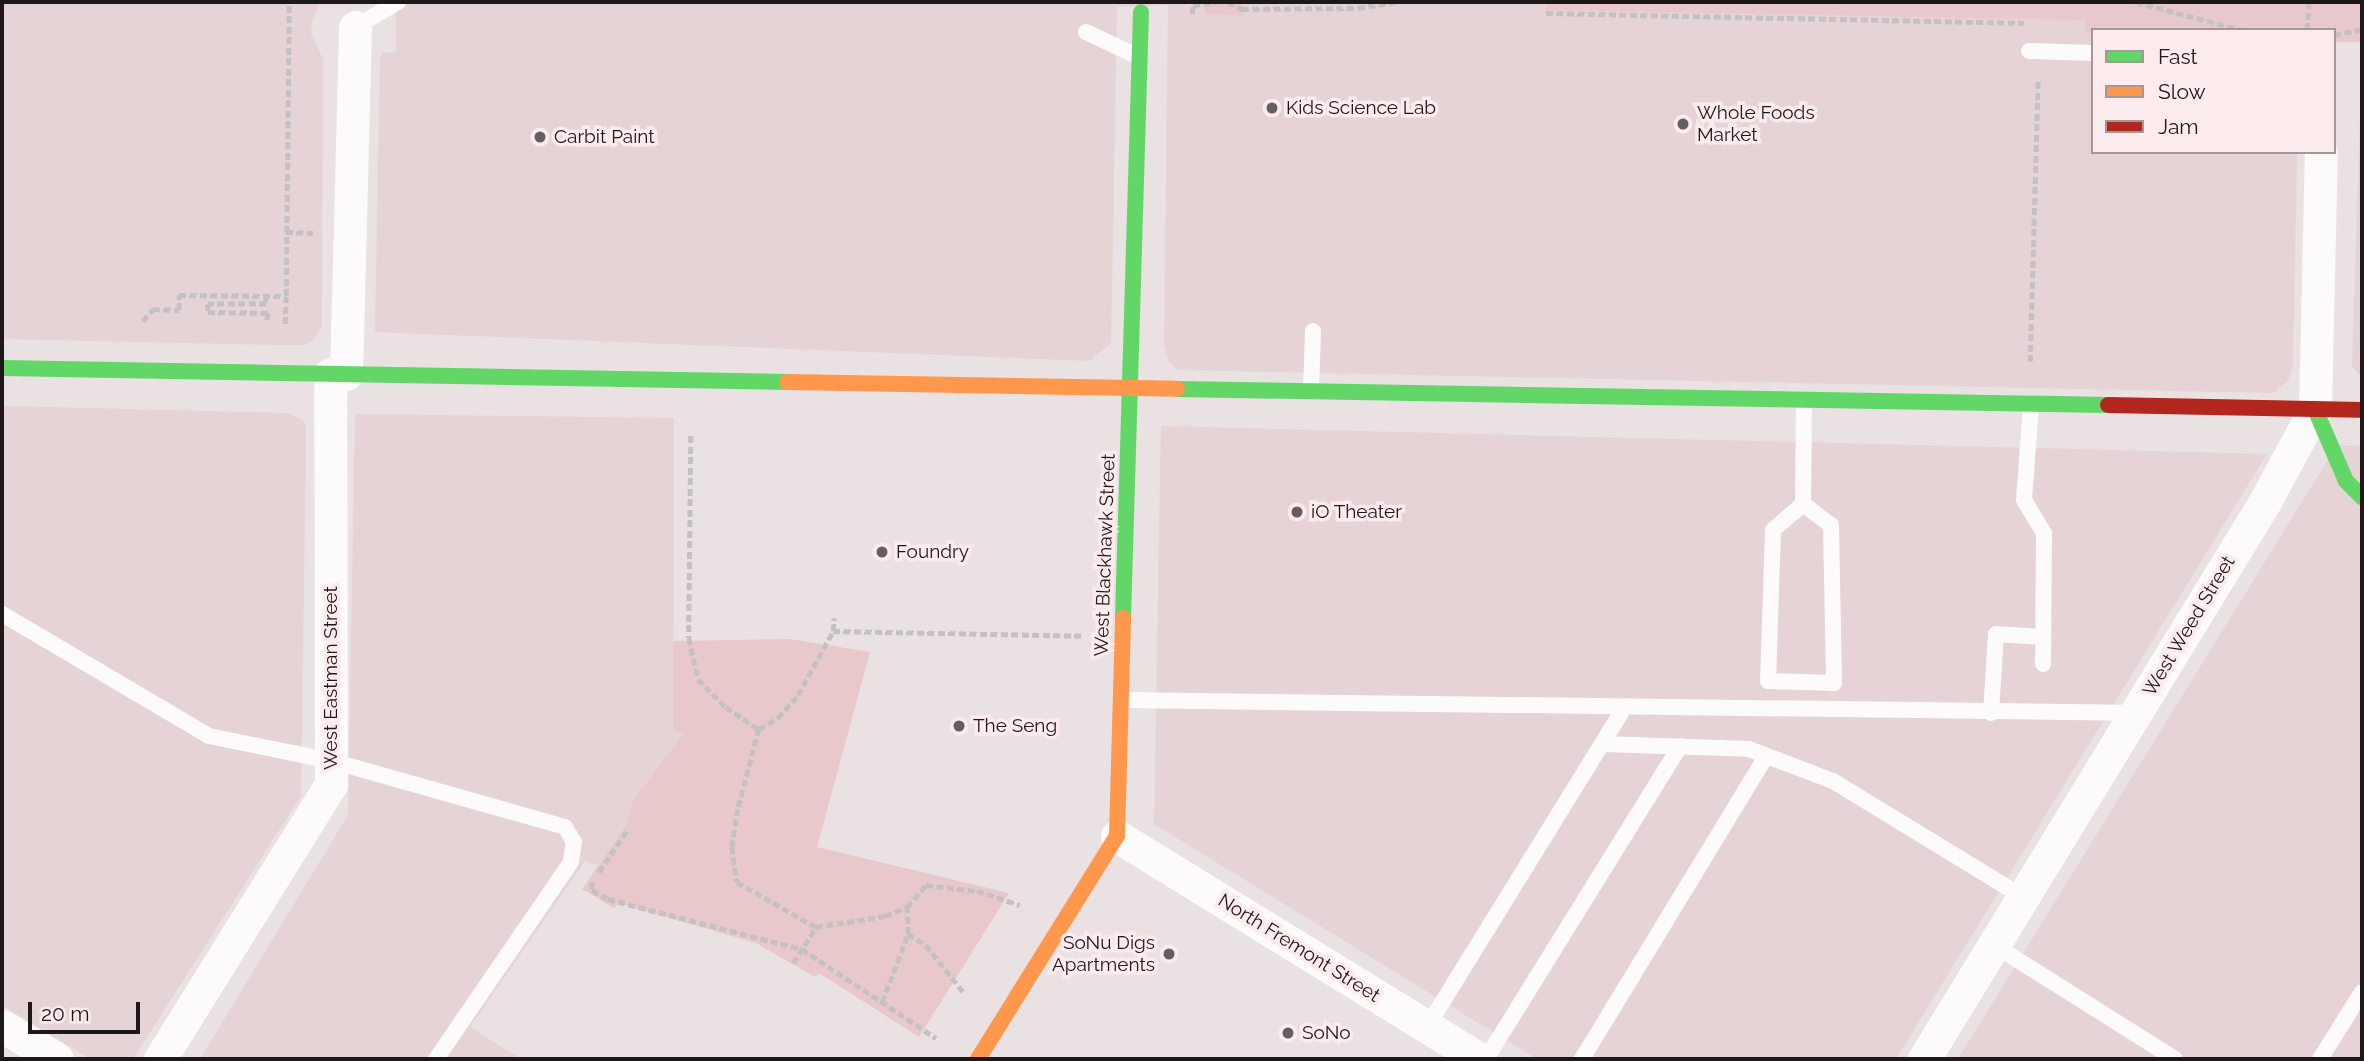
<!DOCTYPE html>
<style>
body{margin:0}
#map{position:relative;width:2364px;height:1061px;overflow:hidden;background:#eae1e2;font-family:Raleway,sans-serif}
div>[style]{position:absolute}
[style*='--x']{left:calc(var(--x)*1px);top:calc(var(--y)*1px);width:calc(var(--w)*1px);rotate:calc(var(--a)*1deg)}
.built>*{inset:0;background:#e5d3d5}
.green>*{inset:0;background:#e8c8cb}
.path>*{height:4.5px;margin-top:-2.25px;transform-origin:0;background:repeating-linear-gradient(90deg,#c4c1c1 0 7px,transparent 0 10.5px)}
.lane>*{height:16px;margin:-8px;padding:0 8px;transform-origin:8px;border-radius:8px;background:#fcfafb}
.street>*{height:33px;margin:-16.5px;padding:0 16.5px;transform-origin:16.5px;border-radius:16.5px;background:#fcfafb}
.fast>*{height:16px;margin:-8px;padding:0 8px;transform-origin:8px;border-radius:8px;background:#63d668}
.slow>*{height:16px;margin:-8px;padding:0 8px;transform-origin:8px;border-radius:8px;background:#ff974d}
.jam>*{height:16px;margin:-8px;padding:0 8px;transform-origin:8px;border-radius:8px;background:#b3261e}
.dots>*{width:19px;height:19px;translate:-50% -50%;box-sizing:border-box;border:4px solid #fbebec;border-radius:50%}
span{translate:-50% -50%;white-space:nowrap;text-align:center;line-height:1.15;-webkit-text-stroke:7px #fbebec;paint-order:stroke}
.poi-label{font-size:19px;color:#1e1819}
.left{translate:0 -50%;text-align:left}
.right{translate:-100% -50%;text-align:right}
.street-label{font-size:19px;color:#1e1819}
.frame{position:absolute;inset:0;border:4px solid #1e1819;pointer-events:none}
.legend{position:absolute;left:2091px;top:28px;width:245px;height:126px;box-sizing:border-box;background:#fbebec;border:2px solid #a39798;margin:0;padding:9px 12px;list-style:none;font-size:21px;color:#1e1819}
.legend li{display:flex;align-items:center;gap:14px;height:35px}
.legend b{width:35px;border:2px solid #a39798}
.scale{position:absolute;left:28px;top:1002px;width:112px;height:32px;box-sizing:border-box;border:4px solid #1e1819;border-top:0;padding-left:9px;font-size:21px;line-height:24px;white-space:nowrap;color:#1e1819;-webkit-text-stroke:5px #fbebec;paint-order:stroke}
</style>
<div id="map">
<div class="built">
<div style="clip-path:polygon(2px 2px,321px 2px,312px 20px,311px 34px,323px 59px,322px 325px,313px 340px,305px 345px,280px 345px,2px 339px)"></div>
<div style="clip-path:polygon(396px 2px,2362px 2px,2362px 42px,2334px 42px,2334px 30px,2093px 30px,2093px 152px,2297px 152px,2293px 364px,2288px 381px,2274px 393px,1177px 370px,1169px 362px,1164px 344px,1168px 5px,1117px 7px,1111px 343px,1090px 361px,375px 332px,380px 58px,383px 53px,396px 52px)"></div>
<div style="clip-path:polygon(2362px 56px,2362px 378px,2352px 366px)"></div>
<div style="clip-path:polygon(2px 406px,288px 413px,304px 421px,306px 429px,301px 796px,133px 1059px,90px 1059px,2px 1005px)"></div>
<div style="clip-path:polygon(355px 414px,674px 418px,673px 730px,683px 734px,632px 802px,628px 822px,598px 865px,585px 861px,470px 1027px,521px 1059px,200px 1059px,348px 815px)"></div>
<div style="clip-path:polygon(1161px 426px,2267px 454px,1896px 1059px,1537px 1059px,1154px 824px)"></div>
<div style="clip-path:polygon(2337px 445px,2362px 446px,2362px 1059px,1958px 1059px)"></div>
</div>
<div class="green">
<div style="clip-path:polygon(1204px 2px,1343px 2px,1243px 3px,1243px 16px,1205px 14px)"></div>
<div style="clip-path:polygon(1546px 2px,2362px 2px,2362px 42px,2334px 42px,2334px 30px,2093px 30px,2093px 33px,2086px 33px,2085px 20px,1546px 10px)"></div>
<div style="clip-path:polygon(790px 639px,870px 652px,817px 847px,1009px 893px,919px 1037px,819px 973px,815px 977px,756px 943px,618px 903px,614px 908px,582px 889px,628px 822px,632px 802px,683px 734px,673px 730px,673px 641px)"></div>
</div>
<div class="path">
<div style="--x:1228;--y:2;--w:16;--a:27"></div>
<div style="--x:1242;--y:9;--w:116;--a:-0.5"></div>
<div style="--x:1358;--y:8;--w:39;--a:-9"></div>
<div style="--x:2136;--y:2;--w:110;--a:14.8"></div>
<div style="--x:1546;--y:13;--w:478;--a:1.2"></div>
<div style="--x:1192;--y:14;--w:9;--a:-84"></div>
<div style="--x:1193;--y:5;--w:24;--a:-7"></div>
<div style="--x:2307;--y:30;--w:28;--a:-86"></div>
<div style="--x:2334;--y:35;--w:29;--a:-12"></div>
<div style="--x:286;--y:232;--w:27;--a:2"></div>
<div style="--x:266;--y:296;--w:8;--a:90"></div>
<div style="--x:266;--y:304;--w:58;--a:180"></div>
<div style="--x:208;--y:304;--w:8;--a:90"></div>
<div style="--x:208;--y:312;--w:60;--a:1"></div>
<div style="--x:268;--y:313;--w:10;--a:96"></div>
<div style="--x:143;--y:321;--w:16;--a:-50"></div>
<div style="--x:153;--y:309;--w:26;--a:2"></div>
<div style="--x:179;--y:310;--w:15;--a:-90"></div>
<div style="--x:179;--y:295;--w:107;--a:0.5"></div>
<div style="--x:286;--y:296;--w:294;--a:-89.4"></div>
<div style="--x:285;--y:324;--w:27;--a:-88"></div>
<div style="--x:2030;--y:362;--w:283;--a:-88.4"></div>
<div style="--x:691;--y:436;--w:202;--a:90.6"></div>
<div style="--x:689;--y:638;--w:42;--a:77.6"></div>
<div style="--x:698;--y:679;--w:40;--a:45"></div>
<div style="--x:726;--y:707;--w:40;--a:34"></div>
<div style="--x:759;--y:729;--w:83;--a:104.7"></div>
<div style="--x:738;--y:809;--w:38;--a:99"></div>
<div style="--x:732;--y:847;--w:35;--a:82"></div>
<div style="--x:737;--y:882;--w:91;--a:29.7"></div>
<div style="--x:816;--y:927;--w:70;--a:-9.1"></div>
<div style="--x:885;--y:916;--w:24;--a:-22"></div>
<div style="--x:907;--y:907;--w:29;--a:-49"></div>
<div style="--x:926;--y:885;--w:51;--a:6.7"></div>
<div style="--x:977;--y:891;--w:45;--a:18"></div>
<div style="--x:833;--y:631;--w:251;--a:1.1"></div>
<div style="--x:759;--y:729;--w:22;--a:-30"></div>
<div style="--x:778;--y:718;--w:30;--a:-49"></div>
<div style="--x:798;--y:695;--w:73;--a:-61.3"></div>
<div style="--x:833;--y:631;--w:13;--a:-86"></div>
<div style="--x:599;--y:872;--w:52;--a:-56"></div>
<div style="--x:592;--y:882;--w:8;--a:90"></div>
<div style="--x:592;--y:890;--w:18;--a:29"></div>
<div style="--x:608;--y:899;--w:200;--a:14.5"></div>
<div style="--x:802;--y:949;--w:161;--a:33.6"></div>
<div style="--x:908;--y:934;--w:21;--a:31"></div>
<div style="--x:926;--y:945;--w:61;--a:51.6"></div>
<div style="--x:793;--y:963;--w:43;--a:-57.4"></div>
<div style="--x:882;--y:1002;--w:73;--a:-69.1"></div>
<div style="--x:908;--y:934;--w:27;--a:-92"></div>
</div>
<div class="lane">
<div style="--x:355;--y:27;--w:50;--a:-30.2"></div>
<div style="--x:1086;--y:32;--w:59;--a:25.3"></div>
<div style="--x:2029;--y:51;--w:64;--a:1.8"></div>
<div style="--x:1311;--y:391;--w:60;--a:-88.1"></div>
<div style="--x:2031;--y:405;--w:95;--a:94.2"></div>
<div style="--x:2024;--y:500;--w:39;--a:59"></div>
<div style="--x:2044;--y:533;--w:131;--a:90.4"></div>
<div style="--x:1803;--y:504;--w:35;--a:37"></div>
<div style="--x:1831;--y:525;--w:158;--a:88.9"></div>
<div style="--x:1834;--y:683;--w:66;--a:-178.3"></div>
<div style="--x:1768;--y:681;--w:151;--a:-88.1"></div>
<div style="--x:1773;--y:530;--w:40;--a:-41"></div>
<div style="--x:1803;--y:504;--w:104;--a:-89.4"></div>
<div style="--x:2;--y:614;--w:240;--a:30.5"></div>
<div style="--x:209;--y:736;--w:126;--a:11.5"></div>
<div style="--x:332;--y:761;--w:242;--a:15.8"></div>
<div style="--x:565;--y:827;--w:17;--a:59"></div>
<div style="--x:574;--y:842;--w:20;--a:99"></div>
<div style="--x:571;--y:862;--w:239;--a:124.4"></div>
<div style="--x:1122;--y:700;--w:1014;--a:0.73"></div>
<div style="--x:1991;--y:713;--w:79;--a:-86.4"></div>
<div style="--x:1996;--y:634;--w:47;--a:3.7"></div>
<div style="--x:1602;--y:744;--w:147;--a:1.9"></div>
<div style="--x:1749;--y:749;--w:90;--a:20.9"></div>
<div style="--x:1833;--y:781;--w:223;--a:31.4"></div>
<div style="--x:1994;--y:945;--w:214;--a:32.2"></div>
<div style="--x:1427;--y:1027;--w:375;--a:-58.3"></div>
<div style="--x:1486;--y:1059;--w:368;--a:-58.2"></div>
<div style="--x:1582;--y:1059;--w:354;--a:-58.7"></div>
<div style="--x:2320;--y:1059;--w:79;--a:-57.9"></div>
</div>
<div class="street">
<div style="--x:346;--y:374;--w:347;--a:-88.5"></div>
<div style="--x:1117;--y:836;--w:426;--a:31.6"></div>
<div style="--x:2;--y:1026;--w:64;--a:31"></div>
<div style="--x:160;--y:1059;--w:324;--a:-58.1"></div>
<div style="--x:331;--y:784;--w:410;--a:-90.1"></div>
<div style="--x:1924;--y:1059;--w:652;--a:-58.55"></div>
<div style="--x:2264;--y:503;--w:107;--a:-61.5"></div>
<div style="--x:2315;--y:409;--w:257;--a:-88.7"></div>
</div>
<div class="fast">
<div style="--x:2;--y:368;--w:785;--a:1.02"></div>
<div style="--x:1177;--y:389;--w:931;--a:0.98"></div>
<div style="--x:2315;--y:409;--w:78;--a:66.7"></div>
<div style="--x:2346;--y:481;--w:23;--a:45"></div>
<div style="--x:1123;--y:618;--w:606;--a:-88.3"></div>
</div>
<div class="slow">
<div style="--x:787;--y:382;--w:390;--a:1"></div>
<div style="--x:978;--y:1059;--w:263;--a:-58.1"></div>
<div style="--x:1117;--y:836;--w:218;--a:-88.4"></div>
</div>
<div class="jam">
<div style="--x:2108;--y:405;--w:254;--a:1.1"></div>
</div>
<div class="dots">
<div style="left:1272px;top:108px;background:#655e5f"></div>
<div style="left:1683px;top:124px;background:#655e5f"></div>
<div style="left:540px;top:137px;background:#655e5f"></div>
<div style="left:1297px;top:512px;background:#655e5f"></div>
<div style="left:882px;top:552px;background:#655e5f"></div>
<div style="left:959px;top:726px;background:#655e5f"></div>
<div style="left:1169px;top:954px;background:#655e5f"></div>
<div style="left:1288px;top:1033px;background:#655e5f"></div>
</div>
<div class="poi-label">
<span class="left" style="left:1286px;top:108px">Kids Science Lab</span>
<span class="left" style="left:1697px;top:124px">Whole Foods<br>Market</span>
<span class="left" style="left:554px;top:137px">Carbit Paint</span>
<span class="left" style="left:1311px;top:512px">iO Theater</span>
<span class="left" style="left:896px;top:552px">Foundry</span>
<span class="left" style="left:973px;top:726px">The Seng</span>
<span class="right" style="left:1155px;top:954px">SoNu Digs<br>Apartments</span>
<span class="left" style="left:1302px;top:1033px">SoNo</span>
</div>
<div class="street-label">
<span style="left:1105px;top:555px;rotate:-88deg">West Blackhawk Street</span>
<span style="left:2189px;top:626px;rotate:-59deg">West Weed Street</span>
<span style="left:331px;top:678px;rotate:-90deg">West Eastman Street</span>
<span style="left:1299px;top:948px;rotate:32deg">North Fremont Street</span>
</div>
<div class="frame"></div>
<ul class="legend">
<li><b style="height:9px;background:#63d668"></b>Fast</li>
<li><b style="height:9px;background:#ff974d"></b>Slow</li>
<li><b style="height:9px;background:#b3261e"></b>Jam</li>
</ul>
<div class="scale">20 m</div>
</div>
